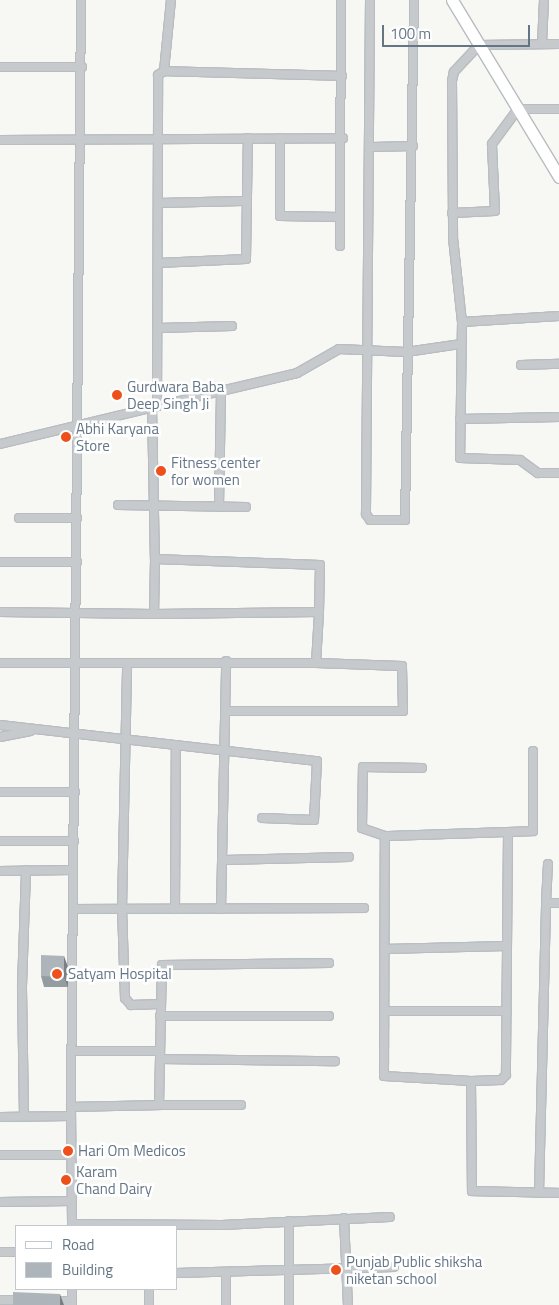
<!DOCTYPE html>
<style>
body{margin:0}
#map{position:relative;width:559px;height:1305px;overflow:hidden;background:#f7f7f3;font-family:"Titillium Web",sans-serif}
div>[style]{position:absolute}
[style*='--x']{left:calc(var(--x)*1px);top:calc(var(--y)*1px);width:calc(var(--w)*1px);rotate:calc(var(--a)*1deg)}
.roads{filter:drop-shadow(1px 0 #b8bdc2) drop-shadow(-1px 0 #b8bdc2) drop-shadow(0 1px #b8bdc2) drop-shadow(0 -1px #b8bdc2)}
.street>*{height:8px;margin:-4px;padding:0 4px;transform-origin:4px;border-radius:4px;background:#c6cacd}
.secondary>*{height:11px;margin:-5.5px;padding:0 5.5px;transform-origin:5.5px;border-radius:5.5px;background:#fff}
.wall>*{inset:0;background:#959ca1}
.shaded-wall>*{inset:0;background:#797f83}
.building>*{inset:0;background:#adb5bb}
.dots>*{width:14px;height:14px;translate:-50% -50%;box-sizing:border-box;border:2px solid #fff;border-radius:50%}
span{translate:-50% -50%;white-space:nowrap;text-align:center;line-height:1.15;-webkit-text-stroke:5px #fff;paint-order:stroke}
.poi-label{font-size:15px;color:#647686}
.left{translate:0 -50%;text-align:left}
.legend{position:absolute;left:15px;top:1225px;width:162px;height:65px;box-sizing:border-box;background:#fff;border:1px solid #c1c8cf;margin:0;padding:6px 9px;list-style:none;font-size:15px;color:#647686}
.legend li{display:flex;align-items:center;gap:10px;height:25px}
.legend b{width:25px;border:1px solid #c1c8cf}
.scale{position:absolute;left:382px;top:25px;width:148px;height:22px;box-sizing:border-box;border:2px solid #647686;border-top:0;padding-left:6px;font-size:15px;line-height:18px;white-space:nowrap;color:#647686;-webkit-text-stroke:4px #fff;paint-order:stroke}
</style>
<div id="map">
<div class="roads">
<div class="street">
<div style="--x:81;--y:0;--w:1107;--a:90.52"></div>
<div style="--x:71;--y:1107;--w:88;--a:-1.3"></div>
<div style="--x:159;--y:1105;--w:140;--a:-88.8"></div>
<div style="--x:162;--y:965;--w:167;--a:-0.7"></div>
<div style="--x:370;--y:0;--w:514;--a:90.45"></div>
<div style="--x:366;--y:514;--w:7;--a:56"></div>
<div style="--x:370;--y:520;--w:35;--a:0"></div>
<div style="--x:405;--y:520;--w:520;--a:-89.01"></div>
<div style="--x:542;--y:44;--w:44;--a:-87.4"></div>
<div style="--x:559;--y:44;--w:80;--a:179.3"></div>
<div style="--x:479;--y:45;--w:37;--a:133"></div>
<div style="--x:454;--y:72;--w:9;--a:103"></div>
<div style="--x:452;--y:81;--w:157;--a:89.6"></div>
<div style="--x:453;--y:238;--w:84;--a:83.9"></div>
<div style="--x:462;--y:322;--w:136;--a:90.8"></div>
<div style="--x:460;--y:458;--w:60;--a:1.9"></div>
<div style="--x:520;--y:460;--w:22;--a:36"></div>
<div style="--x:538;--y:473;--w:21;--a:0"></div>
<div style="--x:0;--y:67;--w:82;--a:0"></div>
<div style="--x:164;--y:71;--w:71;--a:-84.4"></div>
<div style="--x:280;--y:138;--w:78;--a:90"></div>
<div style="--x:280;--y:216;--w:60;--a:1"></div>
<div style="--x:0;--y:140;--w:343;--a:-0.3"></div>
<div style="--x:372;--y:147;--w:41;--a:-1.4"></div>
<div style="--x:159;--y:203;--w:84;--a:-1.4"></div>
<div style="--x:452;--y:213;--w:43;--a:-2.7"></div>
<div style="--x:495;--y:211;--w:67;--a:-92.6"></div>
<div style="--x:492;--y:144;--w:44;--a:-53.4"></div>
<div style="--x:518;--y:109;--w:41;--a:0"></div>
<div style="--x:340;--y:246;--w:246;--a:-89.8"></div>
<div style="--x:158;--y:263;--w:88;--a:-2.6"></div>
<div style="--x:246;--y:259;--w:121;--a:-89.1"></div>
<div style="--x:462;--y:322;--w:97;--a:-3.5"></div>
<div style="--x:158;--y:328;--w:74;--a:-1.5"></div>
<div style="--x:521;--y:365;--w:38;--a:-2"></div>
<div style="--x:221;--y:391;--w:78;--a:-13.3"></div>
<div style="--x:297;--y:373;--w:48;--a:-29.7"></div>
<div style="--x:339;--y:349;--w:67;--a:2.6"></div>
<div style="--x:406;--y:352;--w:56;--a:-8.3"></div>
<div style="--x:157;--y:406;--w:331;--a:-89.8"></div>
<div style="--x:158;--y:75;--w:7;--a:-34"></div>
<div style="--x:164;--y:71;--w:178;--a:1.6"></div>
<div style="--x:152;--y:407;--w:152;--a:88.9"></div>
<div style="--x:460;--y:419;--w:99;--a:-1.2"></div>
<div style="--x:0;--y:444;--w:227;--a:-13.5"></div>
<div style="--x:221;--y:391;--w:116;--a:91"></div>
<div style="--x:118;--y:505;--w:128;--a:0.9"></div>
<div style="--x:19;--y:518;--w:58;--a:0"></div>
<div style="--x:0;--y:562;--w:77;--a:0"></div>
<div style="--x:0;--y:612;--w:154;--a:0.7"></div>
<div style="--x:154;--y:614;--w:165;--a:-0.7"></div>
<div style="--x:319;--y:612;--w:47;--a:-88.8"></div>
<div style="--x:320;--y:565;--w:165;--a:-177.9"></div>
<div style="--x:155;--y:559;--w:55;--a:91"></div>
<div style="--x:0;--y:663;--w:127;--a:0"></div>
<div style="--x:226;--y:711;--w:177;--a:0"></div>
<div style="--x:403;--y:711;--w:45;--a:-91.3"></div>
<div style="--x:402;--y:666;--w:86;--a:-178"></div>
<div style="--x:0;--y:725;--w:319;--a:6.5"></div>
<div style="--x:317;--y:761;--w:59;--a:92.9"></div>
<div style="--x:314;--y:820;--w:52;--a:-177.8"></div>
<div style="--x:0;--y:737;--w:31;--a:-11"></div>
<div style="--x:0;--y:792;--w:75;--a:0"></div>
<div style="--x:508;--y:834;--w:241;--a:90.5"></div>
<div style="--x:506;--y:1075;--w:7;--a:135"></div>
<div style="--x:501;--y:1080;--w:30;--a:178"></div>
<div style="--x:471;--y:1081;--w:110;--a:89.5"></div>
<div style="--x:472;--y:1191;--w:87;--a:1.3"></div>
<div style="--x:385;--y:836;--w:24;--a:-161"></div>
<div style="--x:362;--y:828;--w:61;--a:-89.1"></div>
<div style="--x:363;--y:767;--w:59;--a:1"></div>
<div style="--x:0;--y:841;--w:74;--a:0"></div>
<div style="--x:224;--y:860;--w:125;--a:-1.4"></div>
<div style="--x:548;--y:864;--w:39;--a:93"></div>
<div style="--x:546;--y:903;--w:13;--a:0"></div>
<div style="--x:0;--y:871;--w:73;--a:-0.8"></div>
<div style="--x:73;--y:909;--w:291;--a:-0.2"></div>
<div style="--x:175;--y:909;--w:164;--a:-89.7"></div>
<div style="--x:221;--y:909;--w:248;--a:-88.8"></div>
<div style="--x:384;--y:949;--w:123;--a:-1.4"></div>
<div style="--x:160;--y:1004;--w:29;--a:178"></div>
<div style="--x:131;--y:1005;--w:9;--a:-131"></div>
<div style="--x:125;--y:998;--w:89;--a:-91.9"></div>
<div style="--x:122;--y:909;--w:246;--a:-88.8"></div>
<div style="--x:127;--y:663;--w:189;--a:0"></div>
<div style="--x:316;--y:663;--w:51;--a:-86.6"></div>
<div style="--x:385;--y:1011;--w:122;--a:0"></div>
<div style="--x:160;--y:1016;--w:169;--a:0"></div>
<div style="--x:72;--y:1051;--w:88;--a:0"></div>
<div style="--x:160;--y:1059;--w:175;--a:0.7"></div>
<div style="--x:471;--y:1081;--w:87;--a:-176.7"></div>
<div style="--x:384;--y:1076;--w:240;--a:-89.8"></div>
<div style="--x:385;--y:836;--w:148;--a:-1.9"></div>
<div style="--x:533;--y:831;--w:80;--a:-90"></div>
<div style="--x:159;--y:1105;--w:82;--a:0"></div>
<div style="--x:71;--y:1107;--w:119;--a:89.5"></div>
<div style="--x:24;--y:1116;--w:130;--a:-90.9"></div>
<div style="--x:22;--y:986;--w:116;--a:-88"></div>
<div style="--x:0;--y:1117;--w:71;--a:-0.8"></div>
<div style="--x:0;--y:1155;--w:72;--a:0"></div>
<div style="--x:539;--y:1193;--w:290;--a:-88.6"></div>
<div style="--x:0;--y:1202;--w:72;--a:-0.8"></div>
<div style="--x:344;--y:1218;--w:87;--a:87.4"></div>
<div style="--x:289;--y:1221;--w:84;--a:90"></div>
<div style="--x:72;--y:1224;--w:150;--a:0.4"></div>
<div style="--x:222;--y:1225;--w:168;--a:-2.7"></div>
<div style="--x:0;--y:1252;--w:16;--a:0"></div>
<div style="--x:176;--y:1273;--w:218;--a:-1.6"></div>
<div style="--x:0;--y:1300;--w:23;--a:0"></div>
<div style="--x:54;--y:1301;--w:18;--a:0"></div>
<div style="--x:72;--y:1305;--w:16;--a:-90"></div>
<div style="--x:149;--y:1305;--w:16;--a:-90"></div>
<div style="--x:226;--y:1305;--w:32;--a:-90"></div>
</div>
<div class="secondary">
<div style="--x:452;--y:0;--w:207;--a:58.8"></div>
</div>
</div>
<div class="wall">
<div style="clip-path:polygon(68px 967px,68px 987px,44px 987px,41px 976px)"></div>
</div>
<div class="shaded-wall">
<div style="clip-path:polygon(64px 956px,68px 967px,68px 987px,64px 977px)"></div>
<div style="clip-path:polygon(60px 1294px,64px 1305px,60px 1305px)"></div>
</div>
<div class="building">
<div style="clip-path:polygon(41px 955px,64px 956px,64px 977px,41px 976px)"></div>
<div style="clip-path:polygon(13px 1292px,60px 1294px,60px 1305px,13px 1305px)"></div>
</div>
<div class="dots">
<div style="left:117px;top:395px;background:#ee501c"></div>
<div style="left:66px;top:437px;background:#ee501c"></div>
<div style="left:161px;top:471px;background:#ee501c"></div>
<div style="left:57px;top:974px;background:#ee501c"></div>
<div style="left:68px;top:1151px;background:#ee501c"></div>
<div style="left:66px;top:1180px;background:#ee501c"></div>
<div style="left:336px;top:1270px;background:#ee501c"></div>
</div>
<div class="poi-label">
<span class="left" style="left:127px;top:395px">Gurdwara Baba<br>Deep Singh Ji</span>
<span class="left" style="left:76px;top:437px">Abhi Karyana<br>Store</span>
<span class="left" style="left:171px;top:471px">Fitness center<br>for women</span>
<span class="left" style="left:68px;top:974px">Satyam Hospital</span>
<span class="left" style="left:78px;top:1151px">Hari Om Medicos</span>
<span class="left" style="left:76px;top:1180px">Karam<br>Chand Dairy</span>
<span class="left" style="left:346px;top:1270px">Punjab Public shiksha<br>niketan school</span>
</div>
<ul class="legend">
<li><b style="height:6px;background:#fff"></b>Road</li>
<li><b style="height:14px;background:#adb5bb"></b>Building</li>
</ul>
<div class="scale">100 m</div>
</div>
